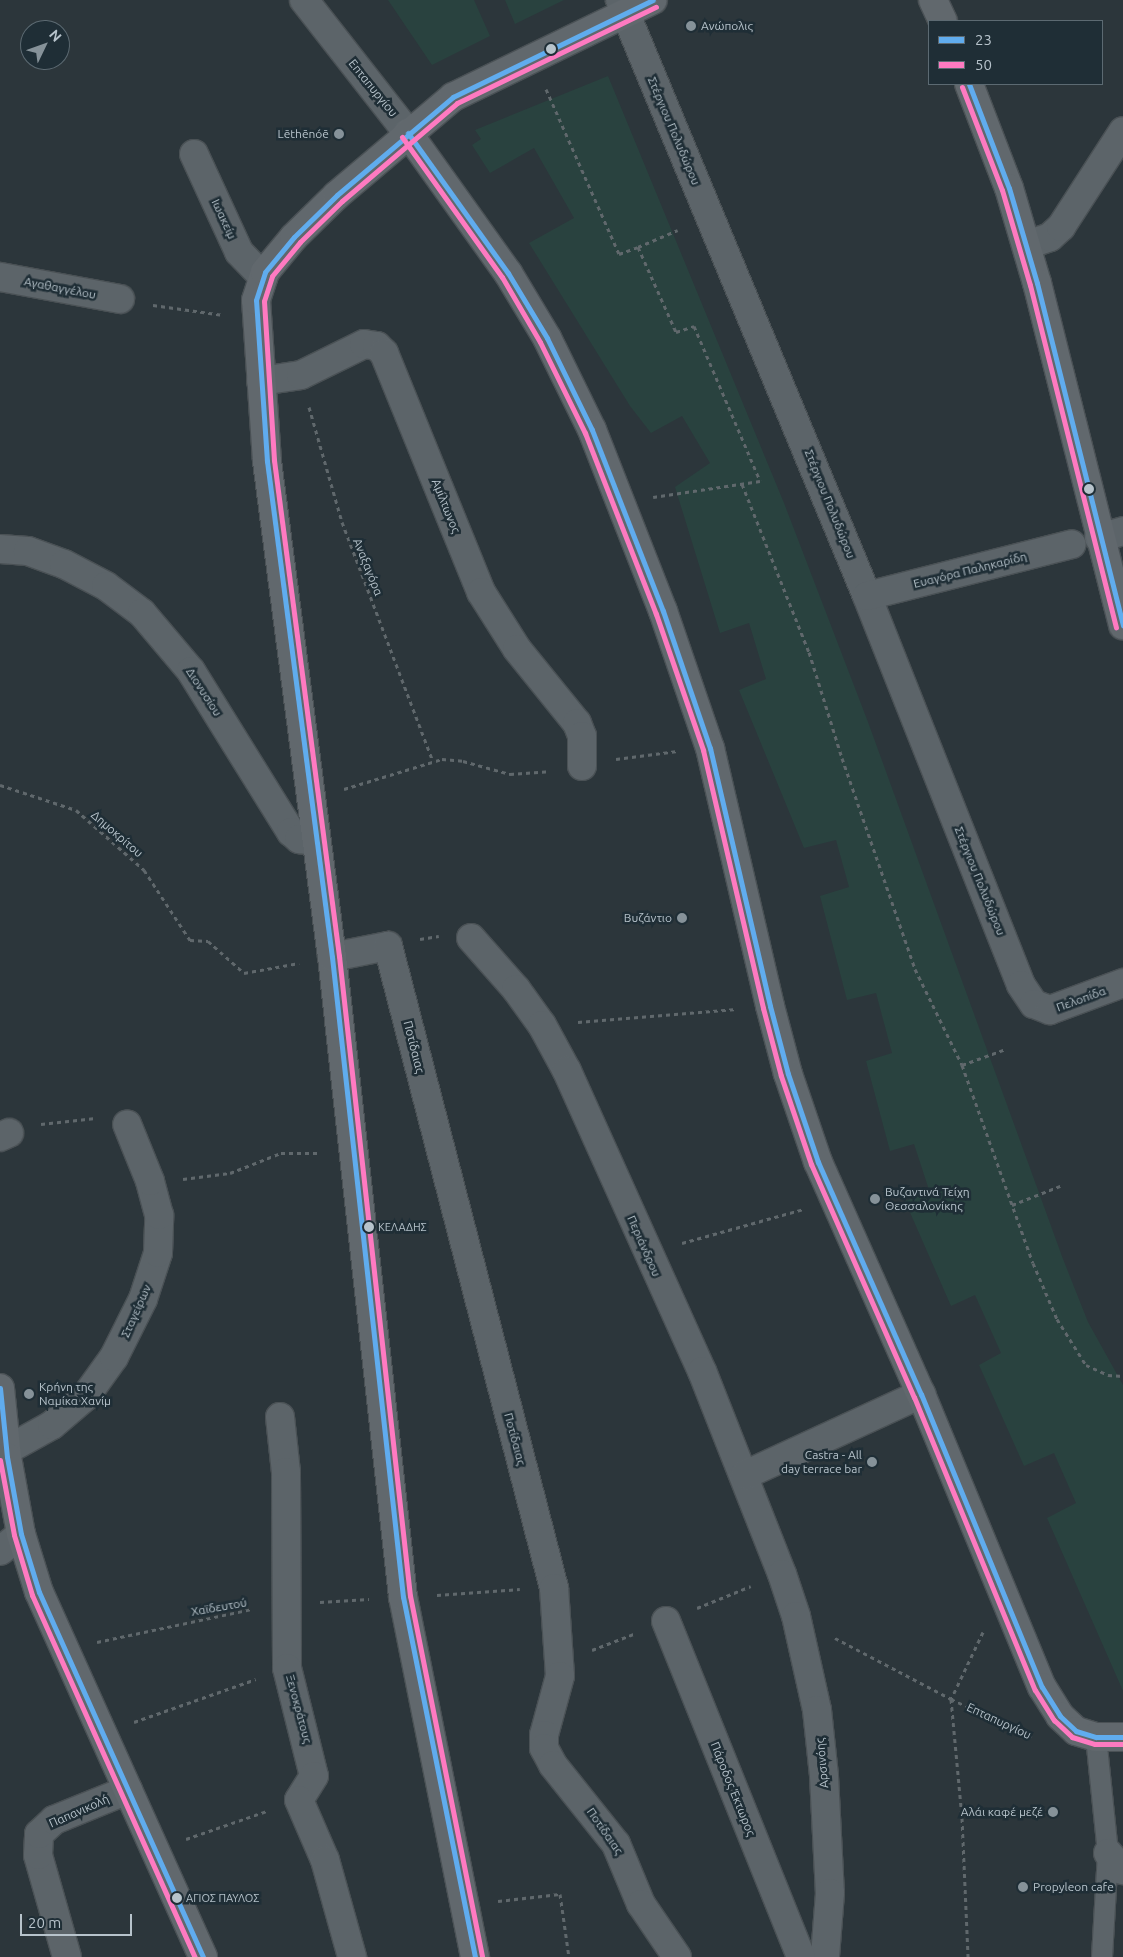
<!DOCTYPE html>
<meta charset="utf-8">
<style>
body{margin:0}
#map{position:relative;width:1123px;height:1957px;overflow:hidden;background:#2c363b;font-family:Ubuntu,sans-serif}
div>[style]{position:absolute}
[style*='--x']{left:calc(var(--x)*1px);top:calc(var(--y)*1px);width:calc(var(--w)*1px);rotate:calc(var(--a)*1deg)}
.green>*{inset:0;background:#29423f}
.path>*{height:3px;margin-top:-1.5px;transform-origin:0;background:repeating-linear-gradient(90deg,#60686c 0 4px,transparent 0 8px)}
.roads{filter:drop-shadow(1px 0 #4a5155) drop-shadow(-1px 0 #4a5155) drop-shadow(0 1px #4a5155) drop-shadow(0 -1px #4a5155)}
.service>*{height:20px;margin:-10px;padding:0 10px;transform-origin:10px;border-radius:10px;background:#5c6469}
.pedestrian>*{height:28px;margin:-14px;padding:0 14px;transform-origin:14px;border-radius:14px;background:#5c6469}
.minor>*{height:28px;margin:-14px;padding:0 14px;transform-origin:14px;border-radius:14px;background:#5c6469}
.secondary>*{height:28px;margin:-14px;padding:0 14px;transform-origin:14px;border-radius:14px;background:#61686d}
.bus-1>*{height:5px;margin:-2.5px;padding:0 2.5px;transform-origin:2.5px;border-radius:2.5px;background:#60acee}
.bus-2>*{height:5px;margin:-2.5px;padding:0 2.5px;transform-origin:2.5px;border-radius:2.5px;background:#fe7ac1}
.dots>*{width:14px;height:14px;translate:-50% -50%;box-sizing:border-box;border:2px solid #1f2e36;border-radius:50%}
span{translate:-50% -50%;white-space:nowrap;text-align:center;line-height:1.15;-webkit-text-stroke:5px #1f2e36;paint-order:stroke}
.bus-label{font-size:11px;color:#b7c3cb}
.left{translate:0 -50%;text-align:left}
.poi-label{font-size:12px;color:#b7c3cb}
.right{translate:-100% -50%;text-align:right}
.street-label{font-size:12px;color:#b7c3cb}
.legend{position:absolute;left:928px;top:20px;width:175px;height:65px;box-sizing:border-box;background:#1f2e36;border:1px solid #5c6a72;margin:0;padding:6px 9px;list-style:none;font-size:15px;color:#b7c3cb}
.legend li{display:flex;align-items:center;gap:10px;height:25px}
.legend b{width:25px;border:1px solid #5c6a72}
.north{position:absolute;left:20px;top:20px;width:50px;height:50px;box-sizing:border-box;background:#1f2e36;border:1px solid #5c6a72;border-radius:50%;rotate:48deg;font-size:14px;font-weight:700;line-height:20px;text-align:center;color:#b7c3cb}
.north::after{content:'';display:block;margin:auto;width:18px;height:22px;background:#869299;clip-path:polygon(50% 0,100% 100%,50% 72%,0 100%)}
.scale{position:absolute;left:20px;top:1914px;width:112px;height:22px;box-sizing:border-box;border:2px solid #b7c3cb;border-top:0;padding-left:6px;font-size:15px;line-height:18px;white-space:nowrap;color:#b7c3cb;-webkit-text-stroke:4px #1f2e36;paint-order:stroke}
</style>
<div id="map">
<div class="green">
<div style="clip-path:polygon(388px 0,474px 0,490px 36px,432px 65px)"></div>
<div style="clip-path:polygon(505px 0,564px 0,515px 24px)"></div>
<div style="clip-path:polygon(608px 76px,784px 503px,868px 722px,1063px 1259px,1088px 1322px,1123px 1385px,1123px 1691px,1047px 1518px,1076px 1503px,1054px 1453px,1024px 1466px,979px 1365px,1001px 1353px,975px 1295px,951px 1306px,905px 1201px,930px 1193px,914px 1144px,890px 1151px,866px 1061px,892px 1053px,876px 993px,847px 1000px,820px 896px,849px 887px,836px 840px,804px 848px,739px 690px,766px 679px,749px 623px,720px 633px,675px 487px,710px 463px,682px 416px,651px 433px,630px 406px,529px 243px,574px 218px,534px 148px,490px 173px,472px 145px,481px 139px,475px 130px)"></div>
</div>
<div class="path">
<div style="--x:546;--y:89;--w:180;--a:66.1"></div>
<div style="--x:619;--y:254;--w:20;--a:-20"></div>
<div style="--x:638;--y:247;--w:93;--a:65.9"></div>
<div style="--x:676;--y:332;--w:19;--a:-18"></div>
<div style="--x:694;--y:326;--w:168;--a:66.9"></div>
<div style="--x:760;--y:481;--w:108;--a:171.5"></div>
<div style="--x:638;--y:247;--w:43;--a:-23"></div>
<div style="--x:153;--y:305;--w:71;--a:8.1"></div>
<div style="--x:309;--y:407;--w:120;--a:74"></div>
<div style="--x:342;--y:522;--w:256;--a:69.2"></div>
<div style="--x:742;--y:484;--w:181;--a:68.3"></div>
<div style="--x:809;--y:652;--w:111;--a:72.7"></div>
<div style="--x:842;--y:758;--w:223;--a:70.9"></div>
<div style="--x:915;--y:969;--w:107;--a:63.9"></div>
<div style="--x:962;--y:1065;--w:210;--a:70.3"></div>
<div style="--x:1033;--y:1263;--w:61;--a:66.8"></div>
<div style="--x:1057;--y:1319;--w:54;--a:57.8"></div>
<div style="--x:1086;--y:1365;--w:24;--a:24"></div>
<div style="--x:1108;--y:1375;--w:15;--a:4"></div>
<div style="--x:616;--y:759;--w:62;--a:-7.5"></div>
<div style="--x:0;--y:785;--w:80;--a:18.2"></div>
<div style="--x:76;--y:810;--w:91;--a:41.4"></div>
<div style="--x:144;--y:870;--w:84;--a:56.7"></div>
<div style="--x:190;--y:940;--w:18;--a:3"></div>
<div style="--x:208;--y:941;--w:48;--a:41.6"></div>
<div style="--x:244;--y:973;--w:56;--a:-10.3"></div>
<div style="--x:344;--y:789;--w:102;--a:-17"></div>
<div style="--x:442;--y:759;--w:21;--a:5"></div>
<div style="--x:463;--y:761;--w:49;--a:15.5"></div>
<div style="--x:510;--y:774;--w:39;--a:-4"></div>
<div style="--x:420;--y:939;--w:19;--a:-9"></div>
<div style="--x:578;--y:1022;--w:159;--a:-4.7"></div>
<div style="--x:962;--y:1065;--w:47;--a:-20"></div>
<div style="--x:41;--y:1124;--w:55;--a:-6.2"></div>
<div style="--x:183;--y:1179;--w:47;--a:-7.3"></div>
<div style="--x:230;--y:1173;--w:55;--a:-21.4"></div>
<div style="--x:281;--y:1153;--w:39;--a:0"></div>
<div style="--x:1012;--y:1205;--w:52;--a:-21.6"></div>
<div style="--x:682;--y:1243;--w:127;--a:-15.6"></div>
<div style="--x:437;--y:1595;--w:83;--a:-4.1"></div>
<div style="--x:320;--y:1602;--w:49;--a:-3.5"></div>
<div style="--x:697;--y:1608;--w:58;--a:-22.2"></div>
<div style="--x:983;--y:1632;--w:74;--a:115.5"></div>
<div style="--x:951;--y:1699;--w:89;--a:25.1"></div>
<div style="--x:835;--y:1638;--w:131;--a:27.7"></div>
<div style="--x:951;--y:1699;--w:120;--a:84.7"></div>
<div style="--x:962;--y:1818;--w:139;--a:87.5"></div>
<div style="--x:97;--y:1642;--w:158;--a:-12"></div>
<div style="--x:592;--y:1650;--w:47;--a:-21.1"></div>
<div style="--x:134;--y:1722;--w:129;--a:-19.4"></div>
<div style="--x:186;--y:1839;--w:86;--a:-19.1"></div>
<div style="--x:498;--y:1901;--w:62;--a:-6.4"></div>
<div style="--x:560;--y:1894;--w:64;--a:81.9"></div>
</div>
<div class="roads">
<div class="service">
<div style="--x:1096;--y:1737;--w:117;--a:84.1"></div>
<div style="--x:1108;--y:1853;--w:104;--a:93.3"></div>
</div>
<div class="pedestrian">
<div style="--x:1108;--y:1853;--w:23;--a:49"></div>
</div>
<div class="minor">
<div style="--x:304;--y:0;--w:169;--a:52"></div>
<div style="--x:620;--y:0;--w:645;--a:67.49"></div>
<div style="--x:867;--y:596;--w:418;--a:68.4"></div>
<div style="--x:1021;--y:985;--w:23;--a:56"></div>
<div style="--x:1034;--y:1004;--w:17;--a:21"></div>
<div style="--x:1050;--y:1010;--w:78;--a:-20.3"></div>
<div style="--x:194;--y:154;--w:108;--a:65.3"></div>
<div style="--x:239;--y:252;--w:35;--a:46"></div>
<div style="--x:1027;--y:245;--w:24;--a:-19"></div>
<div style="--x:1050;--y:237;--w:15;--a:-42"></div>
<div style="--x:1061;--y:227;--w:114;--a:-57.1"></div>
<div style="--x:0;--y:277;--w:122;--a:10.4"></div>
<div style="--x:261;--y:381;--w:40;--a:-8.5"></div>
<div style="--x:301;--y:375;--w:70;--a:-26.2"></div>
<div style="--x:364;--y:344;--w:13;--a:9"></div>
<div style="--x:377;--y:346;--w:10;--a:45"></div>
<div style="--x:384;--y:353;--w:258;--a:67.9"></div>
<div style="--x:481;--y:592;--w:67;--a:57.7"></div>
<div style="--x:517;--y:649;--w:95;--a:51"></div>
<div style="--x:577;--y:723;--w:14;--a:69"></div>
<div style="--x:582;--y:736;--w:30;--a:90"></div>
<div style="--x:1099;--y:538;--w:25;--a:-16"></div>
<div style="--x:0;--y:549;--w:28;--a:4"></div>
<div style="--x:28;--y:551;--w:38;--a:20"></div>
<div style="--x:64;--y:564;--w:47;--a:27.6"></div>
<div style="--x:106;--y:586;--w:45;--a:36.9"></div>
<div style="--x:142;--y:613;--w:76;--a:49.8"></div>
<div style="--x:191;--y:671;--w:190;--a:58.2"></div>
<div style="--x:291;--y:832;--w:11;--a:41"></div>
<div style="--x:299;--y:839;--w:17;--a:7"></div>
<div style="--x:867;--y:596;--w:211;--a:-14.2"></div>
<div style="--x:471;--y:938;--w:68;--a:48.6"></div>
<div style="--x:516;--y:989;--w:44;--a:54.2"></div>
<div style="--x:542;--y:1025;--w:52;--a:61.5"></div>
<div style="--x:567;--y:1071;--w:329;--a:65.8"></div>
<div style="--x:702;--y:1371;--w:218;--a:68.5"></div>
<div style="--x:782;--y:1574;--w:44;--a:71.6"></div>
<div style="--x:796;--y:1616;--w:96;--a:77.4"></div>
<div style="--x:817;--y:1710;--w:66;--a:83.9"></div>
<div style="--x:824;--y:1776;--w:117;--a:87.1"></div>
<div style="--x:830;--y:1893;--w:64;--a:94.5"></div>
<div style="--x:332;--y:957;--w:57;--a:-11.1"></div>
<div style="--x:388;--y:946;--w:663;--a:75.5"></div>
<div style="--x:554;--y:1588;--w:88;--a:86.1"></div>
<div style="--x:560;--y:1676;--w:61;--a:105.2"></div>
<div style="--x:544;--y:1735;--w:13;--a:90"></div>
<div style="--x:544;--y:1748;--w:19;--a:62"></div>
<div style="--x:553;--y:1765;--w:101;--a:51.4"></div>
<div style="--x:616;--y:1844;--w:65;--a:67.4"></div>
<div style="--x:641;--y:1904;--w:64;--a:55.8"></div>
<div style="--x:0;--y:1137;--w:10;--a:-24"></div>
<div style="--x:280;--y:1417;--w:55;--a:83.8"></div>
<div style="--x:286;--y:1472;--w:196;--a:89.7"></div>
<div style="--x:287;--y:1668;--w:111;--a:76"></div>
<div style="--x:314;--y:1776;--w:28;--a:122"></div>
<div style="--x:299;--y:1800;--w:65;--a:66.6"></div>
<div style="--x:325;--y:1860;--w:101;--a:74.4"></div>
<div style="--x:7;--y:1450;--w:51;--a:-29.1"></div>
<div style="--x:52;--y:1425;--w:45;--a:-40.5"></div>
<div style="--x:86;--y:1396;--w:48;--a:-54.3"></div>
<div style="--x:114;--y:1357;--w:65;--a:-63.4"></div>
<div style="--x:143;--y:1299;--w:48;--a:-71.9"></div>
<div style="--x:158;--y:1253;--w:38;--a:-88"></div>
<div style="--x:159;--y:1215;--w:35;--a:-105"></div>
<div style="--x:150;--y:1181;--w:61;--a:-112"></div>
<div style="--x:745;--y:1475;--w:194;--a:-24.7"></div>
<div style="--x:0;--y:1551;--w:27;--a:-39"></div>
<div style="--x:666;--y:1621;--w:362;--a:68.1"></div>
<div style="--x:67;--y:1957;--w:106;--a:-105.9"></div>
<div style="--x:38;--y:1855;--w:21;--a:-87"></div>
<div style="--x:39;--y:1834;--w:21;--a:-43"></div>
<div style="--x:54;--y:1820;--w:80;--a:-22.1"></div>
</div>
<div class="secondary">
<div style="--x:933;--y:0;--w:23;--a:65"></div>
<div style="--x:969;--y:84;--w:111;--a:69"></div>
<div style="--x:1009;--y:188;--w:99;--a:73.6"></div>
<div style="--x:1037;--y:283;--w:353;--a:75.9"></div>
<div style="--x:408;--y:133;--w:172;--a:54.5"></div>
<div style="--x:508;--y:273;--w:76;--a:59"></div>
<div style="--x:547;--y:338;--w:102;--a:63.9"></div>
<div style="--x:592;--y:430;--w:194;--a:68.6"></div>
<div style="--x:663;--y:611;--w:145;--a:71.1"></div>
<div style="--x:710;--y:748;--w:265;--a:76.9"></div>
<div style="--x:770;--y:1006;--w:70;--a:75.2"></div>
<div style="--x:788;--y:1074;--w:93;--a:71.2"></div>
<div style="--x:818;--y:1162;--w:254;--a:66.1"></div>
<div style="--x:921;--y:1394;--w:317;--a:67.6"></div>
<div style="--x:1042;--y:1687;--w:34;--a:58"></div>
<div style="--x:1060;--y:1716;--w:22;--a:43"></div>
<div style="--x:1076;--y:1731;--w:21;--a:17"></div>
<div style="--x:1096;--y:1737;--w:27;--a:0"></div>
<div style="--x:0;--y:1388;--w:69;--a:84.2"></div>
<div style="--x:7;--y:1457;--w:78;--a:79.7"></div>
<div style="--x:21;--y:1534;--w:61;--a:72.8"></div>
<div style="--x:39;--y:1592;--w:400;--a:65.8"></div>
<div style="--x:475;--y:1957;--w:367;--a:-101.3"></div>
<div style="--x:403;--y:1597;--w:644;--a:-96.33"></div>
<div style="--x:332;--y:957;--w:500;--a:-97.47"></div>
<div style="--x:267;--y:461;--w:161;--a:-93.9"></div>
<div style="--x:256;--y:300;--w:29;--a:-72"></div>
<div style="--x:265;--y:272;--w:45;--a:-50.4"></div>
<div style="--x:294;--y:237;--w:60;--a:-44.3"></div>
<div style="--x:337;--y:195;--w:152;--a:-40.2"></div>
<div style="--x:453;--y:97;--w:222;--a:-25.9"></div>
</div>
</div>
<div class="bus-1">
<div style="--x:969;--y:84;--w:111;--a:69"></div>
<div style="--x:1009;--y:188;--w:99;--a:73.6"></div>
<div style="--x:1037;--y:283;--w:353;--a:75.9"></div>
<div style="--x:408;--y:133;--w:172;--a:54.5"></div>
<div style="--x:508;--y:273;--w:76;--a:59"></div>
<div style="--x:547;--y:338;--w:102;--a:63.9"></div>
<div style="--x:592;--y:430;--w:194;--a:68.6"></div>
<div style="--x:663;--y:611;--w:145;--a:71.1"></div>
<div style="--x:710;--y:748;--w:265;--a:76.9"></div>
<div style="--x:770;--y:1006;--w:70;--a:75.2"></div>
<div style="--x:788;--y:1074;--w:93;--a:71.2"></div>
<div style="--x:818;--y:1162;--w:254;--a:66.1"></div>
<div style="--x:921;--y:1394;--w:317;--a:67.6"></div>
<div style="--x:1042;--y:1687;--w:34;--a:58"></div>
<div style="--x:1060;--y:1716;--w:22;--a:43"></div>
<div style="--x:1076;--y:1731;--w:21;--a:17"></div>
<div style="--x:1096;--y:1737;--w:27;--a:0"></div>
<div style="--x:0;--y:1388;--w:69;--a:84.2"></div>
<div style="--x:7;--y:1457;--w:78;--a:79.7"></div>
<div style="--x:21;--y:1534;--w:61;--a:72.8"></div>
<div style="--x:39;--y:1592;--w:400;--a:65.8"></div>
<div style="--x:475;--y:1957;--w:367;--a:-101.3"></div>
<div style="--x:403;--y:1597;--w:644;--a:-96.33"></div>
<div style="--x:332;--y:957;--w:500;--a:-97.47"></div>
<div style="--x:267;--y:461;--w:161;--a:-93.9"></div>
<div style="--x:256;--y:300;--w:29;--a:-72"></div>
<div style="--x:265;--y:272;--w:45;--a:-50.4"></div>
<div style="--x:294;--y:237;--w:60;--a:-44.3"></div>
<div style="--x:337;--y:195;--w:152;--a:-40.2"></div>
<div style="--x:453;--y:97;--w:222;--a:-25.9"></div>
</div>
<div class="bus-2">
<div style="--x:962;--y:87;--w:110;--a:68.8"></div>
<div style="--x:1002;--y:190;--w:99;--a:73.6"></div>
<div style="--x:1030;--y:285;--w:353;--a:75.9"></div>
<div style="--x:402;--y:137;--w:172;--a:54.5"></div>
<div style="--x:502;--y:277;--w:75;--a:59.7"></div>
<div style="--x:540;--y:342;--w:102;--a:63.7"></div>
<div style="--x:585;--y:433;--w:194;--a:68.6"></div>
<div style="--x:656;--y:614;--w:144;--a:70.9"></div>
<div style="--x:703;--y:750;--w:265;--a:76.9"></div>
<div style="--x:763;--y:1008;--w:70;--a:75.2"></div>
<div style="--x:781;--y:1076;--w:93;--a:71.2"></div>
<div style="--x:811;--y:1164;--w:255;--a:66.2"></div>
<div style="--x:914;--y:1397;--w:317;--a:67.6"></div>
<div style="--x:1035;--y:1690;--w:36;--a:58"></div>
<div style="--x:1054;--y:1720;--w:25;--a:43"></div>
<div style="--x:1072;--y:1737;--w:24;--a:17"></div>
<div style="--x:1095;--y:1744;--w:28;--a:0"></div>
<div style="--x:0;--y:1460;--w:76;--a:79.4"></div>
<div style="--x:14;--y:1535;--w:63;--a:73.3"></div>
<div style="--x:32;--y:1595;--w:397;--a:65.8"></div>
<div style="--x:482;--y:1956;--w:367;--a:-101.3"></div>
<div style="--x:410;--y:1596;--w:644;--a:-96.33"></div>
<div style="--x:339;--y:956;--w:500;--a:-97.47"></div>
<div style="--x:274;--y:460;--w:159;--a:-93.6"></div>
<div style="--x:264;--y:301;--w:26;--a:-72"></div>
<div style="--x:272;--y:276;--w:44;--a:-50.5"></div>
<div style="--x:300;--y:242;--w:59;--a:-44.3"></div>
<div style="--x:342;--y:201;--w:151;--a:-40.4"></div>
<div style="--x:457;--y:103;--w:221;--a:-25.8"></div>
</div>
<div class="dots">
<div style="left:691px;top:26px;background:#869299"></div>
<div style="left:551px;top:49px;background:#b7c3cb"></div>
<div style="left:339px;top:134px;background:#869299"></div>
<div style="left:1089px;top:489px;background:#b7c3cb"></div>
<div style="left:682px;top:918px;background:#869299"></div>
<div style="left:875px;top:1199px;background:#869299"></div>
<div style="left:369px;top:1227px;background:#b7c3cb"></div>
<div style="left:29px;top:1394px;background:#869299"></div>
<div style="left:872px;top:1462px;background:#869299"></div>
<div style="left:1053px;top:1812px;background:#869299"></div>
<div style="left:1023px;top:1887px;background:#869299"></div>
<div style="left:177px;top:1898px;background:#b7c3cb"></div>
</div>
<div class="bus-label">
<span class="left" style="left:378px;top:1227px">ΚΕΛΑΔΗΣ</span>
<span class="left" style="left:186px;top:1898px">ΑΓΙΟΣ ΠΑΥΛΟΣ</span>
</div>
<div class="poi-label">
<span class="left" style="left:701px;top:26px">Ανώπολις</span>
<span class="right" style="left:329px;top:134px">Lēthēnóē</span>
<span class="right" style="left:672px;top:918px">Βυζάντιο</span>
<span class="left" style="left:885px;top:1199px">Βυζαντινά Τείχη<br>Θεσσαλονίκης</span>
<span class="left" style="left:39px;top:1394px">Κρήνη της<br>Ναμίκα Χανίμ</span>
<span class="right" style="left:862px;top:1462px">Castra - All<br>day terrace bar</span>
<span class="right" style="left:1043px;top:1812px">Αλάι καφέ μεζέ</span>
<span class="left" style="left:1033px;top:1887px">Propyleon cafe</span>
</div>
<div class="street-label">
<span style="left:373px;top:88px;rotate:51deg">Επταπυργίου</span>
<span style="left:674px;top:131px;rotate:67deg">Στέργιου Πολυδώρου</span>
<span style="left:224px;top:219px;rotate:65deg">Ιωακείμ</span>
<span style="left:60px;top:288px;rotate:11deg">Αγαθαγγέλου</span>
<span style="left:830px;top:504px;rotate:68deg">Στέργιου Πολυδώρου</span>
<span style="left:446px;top:506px;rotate:68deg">Αμίλτωνος</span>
<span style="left:368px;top:567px;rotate:68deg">Αναξαγόρα</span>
<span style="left:970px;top:570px;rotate:-14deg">Ευαγόρα Παληκαρίδη</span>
<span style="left:204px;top:692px;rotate:57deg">Διονυσίου</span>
<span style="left:117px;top:834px;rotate:41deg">Δημοκρίτου</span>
<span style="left:980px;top:881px;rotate:68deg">Στέργιου Πολυδώρου</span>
<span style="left:1081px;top:999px;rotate:-20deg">Πελοπίδα</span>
<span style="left:414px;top:1047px;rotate:76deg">Ποτίδαιας</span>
<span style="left:644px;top:1246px;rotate:66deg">Περιάνδρου</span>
<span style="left:136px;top:1311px;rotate:-66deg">Σταγείρων</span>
<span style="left:515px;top:1439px;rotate:75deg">Ποτίδαιας</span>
<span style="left:219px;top:1607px;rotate:-10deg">Χαϊδευτού</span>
<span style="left:299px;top:1709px;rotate:75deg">Ξενοκράτους</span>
<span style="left:999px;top:1721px;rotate:25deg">Επταπυργίου</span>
<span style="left:822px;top:1763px;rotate:-95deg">Αρσινόης</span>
<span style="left:733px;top:1789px;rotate:68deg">Πάροδος Έκτωρος</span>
<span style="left:79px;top:1811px;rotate:-24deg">Παπανικολή</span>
<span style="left:605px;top:1831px;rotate:55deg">Ποτίδαιας</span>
</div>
<ul class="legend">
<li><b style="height:6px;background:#60acee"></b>23</li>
<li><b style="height:6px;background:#fe7ac1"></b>50</li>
</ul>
<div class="north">N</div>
<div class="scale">20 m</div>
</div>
